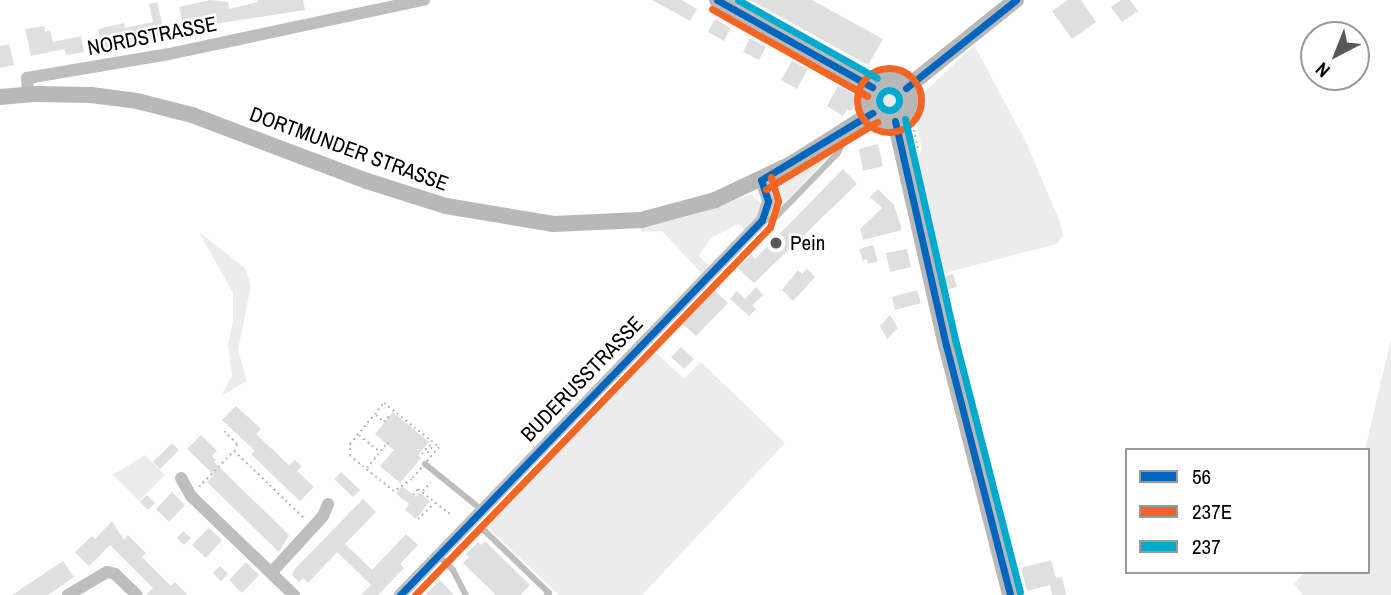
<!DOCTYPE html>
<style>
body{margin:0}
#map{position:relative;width:1391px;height:595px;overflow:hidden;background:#fff;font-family:"Archivo Narrow",sans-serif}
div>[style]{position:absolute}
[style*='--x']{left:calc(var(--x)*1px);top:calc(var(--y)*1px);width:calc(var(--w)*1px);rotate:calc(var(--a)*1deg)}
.green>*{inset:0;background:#ececec}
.round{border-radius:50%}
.building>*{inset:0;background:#dfdfdf}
.path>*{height:2px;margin-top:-1px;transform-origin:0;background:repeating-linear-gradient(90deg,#b9b9b9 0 2px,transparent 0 5.5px)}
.service>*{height:6px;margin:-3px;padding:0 3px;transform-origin:3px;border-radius:3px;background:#bebebe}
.minor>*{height:12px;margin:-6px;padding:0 6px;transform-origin:6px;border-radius:6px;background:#bebebe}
.secondary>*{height:16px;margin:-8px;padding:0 8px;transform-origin:8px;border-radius:8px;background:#b8b8b8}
.secondary>.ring{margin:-8px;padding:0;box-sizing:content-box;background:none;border:16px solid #b8b8b8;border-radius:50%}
.bus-1>*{height:7px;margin:-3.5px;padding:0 3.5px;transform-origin:3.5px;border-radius:3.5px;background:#0065bd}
.bus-2>*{height:7px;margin:-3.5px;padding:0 3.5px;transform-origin:3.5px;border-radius:3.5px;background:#f26522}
.bus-2>.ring{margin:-3.5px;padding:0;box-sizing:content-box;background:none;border:7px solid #f26522;border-radius:50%}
.bus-3>*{height:7px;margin:-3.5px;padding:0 3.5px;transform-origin:3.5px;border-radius:3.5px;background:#00a9ce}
.bus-3>.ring{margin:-3.5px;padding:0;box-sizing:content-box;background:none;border:7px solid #00a9ce;border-radius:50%}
.dots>*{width:19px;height:19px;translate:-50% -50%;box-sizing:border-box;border:4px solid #fff;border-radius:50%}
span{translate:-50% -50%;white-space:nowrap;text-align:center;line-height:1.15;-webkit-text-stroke:5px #fff;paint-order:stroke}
.street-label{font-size:21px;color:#000}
.poi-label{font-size:21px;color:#000}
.left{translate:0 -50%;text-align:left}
.legend{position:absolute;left:1125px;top:448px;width:245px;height:126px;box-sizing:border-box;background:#fff;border:2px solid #999;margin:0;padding:9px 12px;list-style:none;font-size:21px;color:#000}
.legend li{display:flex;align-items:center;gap:14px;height:35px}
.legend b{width:35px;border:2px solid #999}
.north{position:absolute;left:1300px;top:21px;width:70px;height:70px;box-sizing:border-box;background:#fff;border:2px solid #999;border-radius:50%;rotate:222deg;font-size:19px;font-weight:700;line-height:28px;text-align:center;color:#000}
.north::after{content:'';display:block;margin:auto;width:24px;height:32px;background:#595959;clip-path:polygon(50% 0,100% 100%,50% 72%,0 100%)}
</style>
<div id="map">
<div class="green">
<div style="clip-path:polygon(974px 45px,1026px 142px,1058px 217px,1063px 235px,1057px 244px,941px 274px,917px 157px,922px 150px,915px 116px,920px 96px)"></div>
<div class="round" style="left:879px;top:90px;width:20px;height:20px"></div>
<div style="clip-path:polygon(834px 150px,777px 212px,772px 213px,774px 194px,784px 179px)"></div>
<div style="clip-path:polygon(752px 194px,761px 204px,757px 217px,745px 230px,738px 224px,711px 238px,699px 256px,709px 266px,702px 274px,662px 231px,641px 232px,640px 227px,687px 217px)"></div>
<div style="clip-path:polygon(199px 232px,245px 268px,251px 285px,238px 350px,247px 381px,221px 396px,232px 376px,228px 345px,233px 321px,233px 293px)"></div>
<div style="clip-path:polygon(1391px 339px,1391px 595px,1303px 595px,1294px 584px,1304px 572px,1368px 572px,1368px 450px,1365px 450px)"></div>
<div style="clip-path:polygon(651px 348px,684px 379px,701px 362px,785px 443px,642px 595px,559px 595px,483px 523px)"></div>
<div style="clip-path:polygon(145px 455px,165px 475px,139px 501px,113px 475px)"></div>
</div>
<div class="building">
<div style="clip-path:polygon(210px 0,228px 2px,229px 9px,258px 2px,258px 0,303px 0,305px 10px,202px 26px,203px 29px,185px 33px,179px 7px)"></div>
<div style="clip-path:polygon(652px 0,682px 0,697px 9px,690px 21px)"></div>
<div style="clip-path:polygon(750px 0,812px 0,883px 39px,868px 65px)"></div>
<div style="clip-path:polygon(1068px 0,1081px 0,1096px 22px,1072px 39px,1052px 11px)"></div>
<div style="clip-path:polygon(1121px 0,1130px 0,1138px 11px,1122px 22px,1111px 7px)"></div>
<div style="clip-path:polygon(157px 2px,165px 36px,102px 49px,98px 29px,124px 23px,125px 28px,153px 22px,149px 4px)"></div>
<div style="clip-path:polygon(715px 19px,731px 28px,724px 41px,708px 32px)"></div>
<div style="clip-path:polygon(44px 26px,45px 32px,50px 30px,53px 42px,81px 36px,84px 52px,66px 55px,64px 49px,31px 56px,25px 29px)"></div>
<div style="clip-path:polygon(750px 38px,766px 47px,759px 60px,743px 52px)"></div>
<div style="clip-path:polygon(9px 44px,14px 65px,0 68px,0 46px)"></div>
<div style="clip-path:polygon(792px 61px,808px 69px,797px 89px,781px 80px)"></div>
<div style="clip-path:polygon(838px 86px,858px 97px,851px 111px,847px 109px,843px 116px,827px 106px)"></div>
<div style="clip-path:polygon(878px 144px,883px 166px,863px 171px,859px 149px)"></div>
<div style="clip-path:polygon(843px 169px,857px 184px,754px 283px,738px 268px,751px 255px,755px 259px)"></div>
<div style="clip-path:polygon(878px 189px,894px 205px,902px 230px,863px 240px,860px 229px,882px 208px,870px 197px)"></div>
<div style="clip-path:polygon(873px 245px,878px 261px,868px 264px,867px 259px,863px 261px,859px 249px)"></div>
<div style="clip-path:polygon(907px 249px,911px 267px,890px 272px,886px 253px)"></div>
<div style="clip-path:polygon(807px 269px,815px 277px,793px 301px,782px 290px,798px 270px,802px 274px)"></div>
<div style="clip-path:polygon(953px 274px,957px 287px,945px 290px,941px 278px)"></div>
<div style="clip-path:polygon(756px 287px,763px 295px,752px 305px,756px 309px,749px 316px,730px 299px,737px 291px,745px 299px)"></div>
<div style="clip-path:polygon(714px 290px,728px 303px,696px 336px,682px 323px)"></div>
<div style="clip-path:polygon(917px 290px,921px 303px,895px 310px,892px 297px)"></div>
<div style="clip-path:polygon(890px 315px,898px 328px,887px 339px,880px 326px)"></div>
<div style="clip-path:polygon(681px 347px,694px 359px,684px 369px,671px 357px)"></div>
<div style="clip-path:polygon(236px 406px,261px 429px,256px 434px,289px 465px,295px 460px,302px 466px,297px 471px,314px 487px,300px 501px,251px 454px,255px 451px,222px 420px)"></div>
<div style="clip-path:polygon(393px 412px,429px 442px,418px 455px,421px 458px,400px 483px,380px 466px,394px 450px,375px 434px)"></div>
<div style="clip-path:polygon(201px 435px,217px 451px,212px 456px,216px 460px,214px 462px,289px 535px,279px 552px,207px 482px,214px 475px,187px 449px)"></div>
<div style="clip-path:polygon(172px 443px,179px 450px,160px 469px,153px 462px)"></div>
<div style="clip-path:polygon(341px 472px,360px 490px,353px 497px,334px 479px)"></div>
<div style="clip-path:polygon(402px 486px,416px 497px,419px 492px,430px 501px,416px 519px,405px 510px,409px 504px,396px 494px)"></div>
<div style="clip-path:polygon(172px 492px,185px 505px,169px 522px,156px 509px)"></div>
<div style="clip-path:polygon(147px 495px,155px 503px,148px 510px,140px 502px)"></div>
<div style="clip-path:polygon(363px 499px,376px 512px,345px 544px,372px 570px,406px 534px,418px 545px,400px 564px,404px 568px,378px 595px,361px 595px,371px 585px,337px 552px,308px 583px,303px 578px,299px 582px,292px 575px,294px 570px)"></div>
<div style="clip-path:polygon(112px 521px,124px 540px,128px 535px,146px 553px,142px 557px,171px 586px,175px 582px,188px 595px,146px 595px,153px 588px,110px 545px,89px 566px,75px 552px,92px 536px,95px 539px)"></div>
<div style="clip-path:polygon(209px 528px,222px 540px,206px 558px,192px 545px)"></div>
<div style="clip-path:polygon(183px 531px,191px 538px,184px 545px,177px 538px)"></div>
<div style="clip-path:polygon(485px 541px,530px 585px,520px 595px,496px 595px,463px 563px,469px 557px,466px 554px,478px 542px,481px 545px)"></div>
<div style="clip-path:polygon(1051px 560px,1056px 578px,1062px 577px,1066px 595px,1052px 595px,1050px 585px,1027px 591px,1021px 568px)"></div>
<div style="clip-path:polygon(63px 561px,74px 577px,64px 584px,48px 595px,12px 595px)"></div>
<div style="clip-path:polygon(246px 562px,259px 575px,242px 593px,229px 580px)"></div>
<div style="clip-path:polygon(220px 566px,228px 574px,221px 581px,213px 573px)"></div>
<div style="clip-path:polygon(440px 580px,454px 595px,425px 595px)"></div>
</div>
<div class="path">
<div style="--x:873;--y:71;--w:26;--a:7"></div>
<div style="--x:916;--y:100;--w:19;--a:102"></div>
<div style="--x:912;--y:119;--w:33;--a:79"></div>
<div style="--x:384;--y:403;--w:70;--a:38.7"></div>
<div style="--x:439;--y:447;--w:42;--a:130.2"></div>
<div style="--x:412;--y:479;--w:22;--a:146"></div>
<div style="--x:394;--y:491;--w:56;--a:-141.5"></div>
<div style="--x:350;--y:456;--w:12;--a:-90"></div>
<div style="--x:350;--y:444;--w:53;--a:-50.3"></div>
<div style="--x:376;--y:415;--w:11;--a:41"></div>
<div style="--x:384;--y:422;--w:9;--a:-49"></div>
<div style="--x:224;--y:431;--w:18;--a:45"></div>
<div style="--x:237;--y:444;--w:6;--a:108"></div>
<div style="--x:359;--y:435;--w:26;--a:39"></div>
<div style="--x:422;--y:454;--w:11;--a:-52"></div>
<div style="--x:429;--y:445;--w:4;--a:34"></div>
<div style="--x:432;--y:447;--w:11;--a:128"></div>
<div style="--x:367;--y:468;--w:32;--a:-51"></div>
<div style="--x:387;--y:443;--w:5;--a:37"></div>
<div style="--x:199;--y:487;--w:50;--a:-45.8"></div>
<div style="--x:234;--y:451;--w:98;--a:43.8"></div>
<div style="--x:423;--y:491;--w:12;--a:-48"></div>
<div style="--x:413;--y:495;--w:8;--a:-50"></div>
<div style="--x:418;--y:489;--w:41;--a:38"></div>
<div style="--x:418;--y:519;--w:23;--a:-43"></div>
</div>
<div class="service">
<div style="--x:762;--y:220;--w:12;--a:-5"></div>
<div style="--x:774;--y:219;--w:91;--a:-45.9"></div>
<div style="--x:837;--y:154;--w:8;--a:-60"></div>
<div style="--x:841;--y:147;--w:10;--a:-107"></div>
<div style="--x:425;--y:464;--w:73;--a:38.9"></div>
<div style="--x:438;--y:555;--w:21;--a:45"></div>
<div style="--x:453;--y:570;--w:28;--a:63"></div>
<div style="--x:447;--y:564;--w:47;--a:-45.9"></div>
<div style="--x:480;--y:530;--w:5;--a:11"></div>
<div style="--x:485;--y:531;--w:89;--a:44.1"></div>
<div style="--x:549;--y:593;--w:3;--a:135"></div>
</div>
<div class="minor">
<div style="--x:28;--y:95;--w:17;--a:-93"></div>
<div style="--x:27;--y:78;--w:144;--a:-9.6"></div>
<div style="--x:169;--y:54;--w:261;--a:-12"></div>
<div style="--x:181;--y:478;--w:21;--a:61"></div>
<div style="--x:191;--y:496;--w:143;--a:43.9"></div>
<div style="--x:271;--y:573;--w:77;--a:-47.6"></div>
<div style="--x:323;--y:516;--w:13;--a:-67"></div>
<div style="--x:68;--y:595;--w:45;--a:-30.5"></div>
<div style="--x:107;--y:572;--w:8;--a:14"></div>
<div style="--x:115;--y:574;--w:30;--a:44"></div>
<div style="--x:400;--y:595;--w:521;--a:-46.01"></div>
<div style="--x:762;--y:220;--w:20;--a:-72"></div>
<div style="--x:768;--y:201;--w:22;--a:-108"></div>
</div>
<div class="secondary">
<div style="--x:717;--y:0;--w:178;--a:29.3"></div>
<div class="ring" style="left:868px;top:79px;width:26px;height:26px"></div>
<div style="--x:906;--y:88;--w:141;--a:-38.7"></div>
<div style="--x:0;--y:97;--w:36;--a:-5"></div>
<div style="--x:36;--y:94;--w:55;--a:1"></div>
<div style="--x:91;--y:95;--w:46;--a:7.4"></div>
<div style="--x:137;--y:101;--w:57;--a:14.3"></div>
<div style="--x:192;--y:115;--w:187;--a:20.7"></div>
<div style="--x:367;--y:181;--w:83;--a:17.6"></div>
<div style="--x:446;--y:206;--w:109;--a:9.5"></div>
<div style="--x:553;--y:224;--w:88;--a:-2.6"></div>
<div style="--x:641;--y:220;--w:77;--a:-15.1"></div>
<div style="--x:715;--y:200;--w:84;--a:-25.3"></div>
<div style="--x:791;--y:164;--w:96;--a:-32.2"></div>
<div style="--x:895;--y:121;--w:230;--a:77.2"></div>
<div style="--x:946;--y:345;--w:258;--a:75.6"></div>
</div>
<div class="bus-1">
<div style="--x:717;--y:0;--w:178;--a:29.3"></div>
<div style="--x:906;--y:88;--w:141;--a:-38.7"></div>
<div style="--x:895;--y:121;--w:230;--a:77.2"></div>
<div style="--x:946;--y:345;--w:258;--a:75.6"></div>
<div style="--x:761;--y:180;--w:130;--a:-31.1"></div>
<div style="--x:400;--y:595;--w:521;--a:-46.01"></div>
<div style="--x:762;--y:220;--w:20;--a:-72"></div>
<div style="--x:768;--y:201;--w:22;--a:-108"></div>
</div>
<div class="bus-2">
<div style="--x:712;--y:9;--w:178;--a:29.3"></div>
<div class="ring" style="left:857px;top:68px;width:57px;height:57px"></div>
<div style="--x:766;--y:189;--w:130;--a:-31.1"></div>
<div style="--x:415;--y:595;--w:511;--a:-46.03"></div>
<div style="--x:770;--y:227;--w:27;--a:-73"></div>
<div style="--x:778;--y:201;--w:25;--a:-106"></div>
</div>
<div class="bus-3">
<div style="--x:738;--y:0;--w:159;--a:29.3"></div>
<div class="ring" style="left:879px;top:90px;width:13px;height:13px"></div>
<div style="--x:905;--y:119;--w:230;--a:77.2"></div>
<div style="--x:956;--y:343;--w:257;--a:75.6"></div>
</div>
<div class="dots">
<div style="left:776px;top:243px;background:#595959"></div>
</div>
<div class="street-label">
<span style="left:152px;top:36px;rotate:-11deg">NORDSTRASSE</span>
<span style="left:349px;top:149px;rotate:20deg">DORTMUNDER STRASSE</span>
<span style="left:582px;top:379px;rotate:-46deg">BUDERUSSTRASSE</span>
</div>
<div class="poi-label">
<span class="left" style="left:790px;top:243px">Pein</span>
</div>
<ul class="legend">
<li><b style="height:9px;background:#0065bd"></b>56</li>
<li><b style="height:9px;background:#f26522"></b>237E</li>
<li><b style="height:9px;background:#00a9ce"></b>237</li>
</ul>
<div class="north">N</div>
</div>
